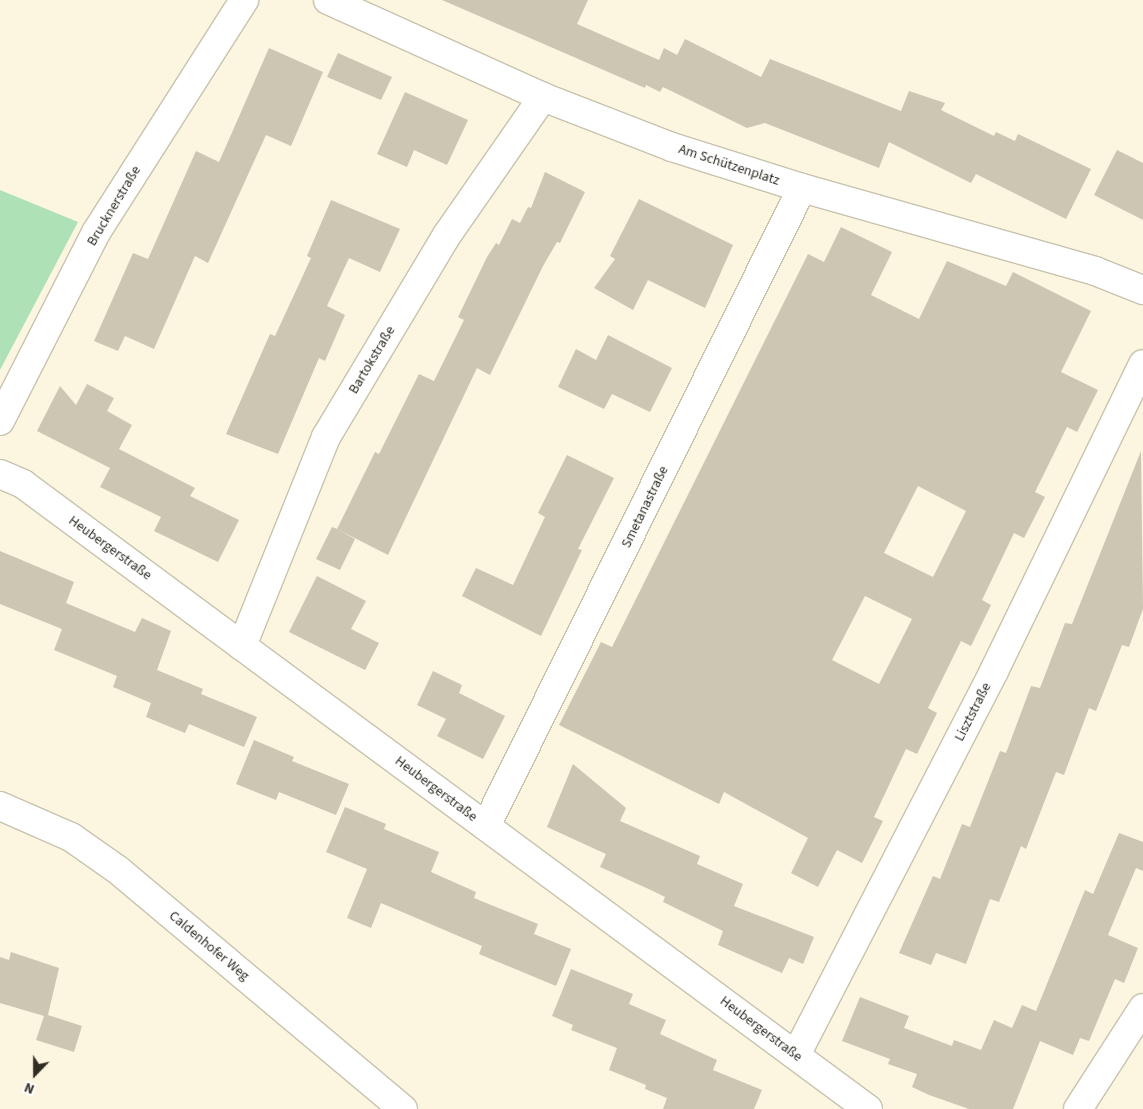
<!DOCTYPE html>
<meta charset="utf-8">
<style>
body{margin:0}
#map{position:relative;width:1143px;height:1109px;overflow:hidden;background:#fcf6e0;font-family:"Source Sans 3",sans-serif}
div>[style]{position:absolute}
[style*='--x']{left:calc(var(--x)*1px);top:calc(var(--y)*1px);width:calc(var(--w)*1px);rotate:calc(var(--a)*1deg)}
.green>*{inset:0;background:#aee1b5}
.building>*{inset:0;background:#ccc6b2}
.roads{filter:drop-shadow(1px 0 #c8c3ae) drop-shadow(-1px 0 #c8c3ae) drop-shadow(0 1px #c8c3ae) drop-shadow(0 -1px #c8c3ae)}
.street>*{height:28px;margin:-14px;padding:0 14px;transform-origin:14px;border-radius:14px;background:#fff}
.secondary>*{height:28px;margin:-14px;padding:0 14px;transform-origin:14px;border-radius:14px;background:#fff}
span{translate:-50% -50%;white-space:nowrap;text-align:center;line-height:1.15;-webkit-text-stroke:4px #fff;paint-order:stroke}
.street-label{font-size:14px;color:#302d25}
.north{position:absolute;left:10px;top:1049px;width:50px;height:50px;-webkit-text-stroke:4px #fff;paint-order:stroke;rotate:202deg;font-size:14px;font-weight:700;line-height:20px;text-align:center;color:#302d25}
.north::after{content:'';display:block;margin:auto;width:18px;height:22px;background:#302d25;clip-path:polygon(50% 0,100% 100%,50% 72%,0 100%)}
</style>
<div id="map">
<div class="green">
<div style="clip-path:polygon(0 190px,78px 222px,0 370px)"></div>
</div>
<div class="building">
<div style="clip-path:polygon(442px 0,588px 0,577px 24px,659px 60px,664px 48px,677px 55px,685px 39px,761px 77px,770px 59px,901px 111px,909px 91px,945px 103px,941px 110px,994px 136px,996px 132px,1015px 141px,1018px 134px,1091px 169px,1066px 219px,976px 174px,971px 183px,889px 142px,879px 168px,765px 123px,747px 128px,663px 87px,660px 92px,646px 85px,645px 88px)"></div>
<div style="clip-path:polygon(269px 48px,323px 72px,291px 146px,266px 135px,208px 263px,195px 256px,154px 349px,125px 336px,118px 351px,94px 341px,133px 253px,148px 259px,196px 151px,219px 162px)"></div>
<div style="clip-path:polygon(338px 53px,392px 77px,381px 100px,327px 77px)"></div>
<div style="clip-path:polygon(405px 92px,468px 120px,447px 165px,414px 150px,407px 167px,377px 154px)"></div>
<div style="clip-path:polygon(1117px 150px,1143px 163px,1143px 220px,1094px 195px)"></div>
<div style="clip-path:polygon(545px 172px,585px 192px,560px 243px,557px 242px,543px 266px,490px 375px,477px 368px,388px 555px,337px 529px,355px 539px,340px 570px,316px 559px,332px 527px,337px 529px,375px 452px,379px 454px,419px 374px,434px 381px,464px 320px,458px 317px,487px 257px,496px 243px,499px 245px,512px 219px,520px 223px,528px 207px,531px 208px)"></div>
<div style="clip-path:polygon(639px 199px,733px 245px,705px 308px,648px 280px,633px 310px,594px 288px,615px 259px,610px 256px)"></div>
<div style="clip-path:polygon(331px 200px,400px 229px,380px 272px,349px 258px,327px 306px,345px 315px,325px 361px,319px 358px,278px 454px,226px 434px,270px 334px,275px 336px,311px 258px,307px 256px)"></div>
<div style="clip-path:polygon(evenodd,841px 227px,892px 252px,871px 295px,919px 319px,947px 261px,1006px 286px,1013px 272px,1091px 311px,1061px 372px,1098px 390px,1077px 432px,1067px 427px,1035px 492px,1045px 497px,1024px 538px,1014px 533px,982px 600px,991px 605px,971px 646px,961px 641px,928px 708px,937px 713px,917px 754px,906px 749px,874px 817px,883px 821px,862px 863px,837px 850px,818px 887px,791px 873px,808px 838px,724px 792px,719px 804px,559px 725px,601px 642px,612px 647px,808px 254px,824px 262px,841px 227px,918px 486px,966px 511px,933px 577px,884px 553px,918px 486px,841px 227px,865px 596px,912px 619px,879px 684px,832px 660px,865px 596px)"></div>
<div style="clip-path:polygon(608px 335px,672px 368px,650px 412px,612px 394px,604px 409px,558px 387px,576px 349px,596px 360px)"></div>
<div style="clip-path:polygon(87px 384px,114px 398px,107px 411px,132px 425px,119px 449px,195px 488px,190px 496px,239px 520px,218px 562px,154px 531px,161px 517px,100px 487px,110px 468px,37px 431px,60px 386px,76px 405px)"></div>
<div style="clip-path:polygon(1141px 451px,1143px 609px,1129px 647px,1122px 645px,1096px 711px,1089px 708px,1064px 775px,1056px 772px,1026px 849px,1021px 846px,999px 902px,990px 899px,966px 964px,936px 953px,931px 965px,899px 953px,933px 876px,940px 879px,962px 824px,970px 827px,1000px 751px,1006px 753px,1031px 686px,1040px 688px,1065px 623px,1072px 624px)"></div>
<div style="clip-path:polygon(567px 455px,614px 478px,578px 549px,582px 550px,541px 636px,462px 596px,476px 568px,513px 585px,545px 517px,538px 513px)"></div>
<div style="clip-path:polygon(0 551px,74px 582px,66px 603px,135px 632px,142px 618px,171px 631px,157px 670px,203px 689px,201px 694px,257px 717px,244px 747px,189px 724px,185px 733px,146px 717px,151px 703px,113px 687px,117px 676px,54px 650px,62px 629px,0 604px)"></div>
<div style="clip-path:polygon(317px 576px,366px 601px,351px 629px,379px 643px,365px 670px,289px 632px)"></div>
<div style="clip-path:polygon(433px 671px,462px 685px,459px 693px,505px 716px,483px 759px,437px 736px,446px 719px,417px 705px)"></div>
<div style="clip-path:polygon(254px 740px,294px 757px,292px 761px,349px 784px,336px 815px,279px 792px,276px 800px,236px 784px)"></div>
<div style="clip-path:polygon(573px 764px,626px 808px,620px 821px,700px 856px,697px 864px,743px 884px,734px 906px,814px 937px,803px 964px,789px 958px,782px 973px,718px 945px,723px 931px,663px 902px,665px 897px,653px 891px,600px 867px,606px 854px,547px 827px)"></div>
<div style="clip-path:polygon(345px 807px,386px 824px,384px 829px,439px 852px,431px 872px,476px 892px,474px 898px,538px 924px,534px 934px,571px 949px,556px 986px,479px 954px,482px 946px,381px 903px,371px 928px,347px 918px,367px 869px,326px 852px)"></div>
<div style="clip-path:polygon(1119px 833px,1143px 842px,1143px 871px,1136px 868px,1108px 935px,1138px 948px,1124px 983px,1115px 979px,1089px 1041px,1080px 1038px,1073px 1055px,1040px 1041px,1013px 1109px,969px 1109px,929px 1095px,912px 1087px,917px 1074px,888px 1064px,890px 1059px,842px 1041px,860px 997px,909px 1016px,904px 1028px,952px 1046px,954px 1040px,981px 1050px,994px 1020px,1012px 1028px,1022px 1005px,1036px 1011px,1085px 890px,1093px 894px)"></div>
<div style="clip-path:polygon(11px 952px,59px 968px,48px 1015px,82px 1026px,74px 1052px,36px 1040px,44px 1016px,0 1003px,0 957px,9px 960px)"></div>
<div style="clip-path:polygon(571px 969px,633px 994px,629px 1004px,666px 1020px,660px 1034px,717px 1060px,713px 1070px,762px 1090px,754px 1109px,663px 1109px,667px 1098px,645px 1089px,646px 1085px,609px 1070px,617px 1048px,571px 1030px,573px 1025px,552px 1016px)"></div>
</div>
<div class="roads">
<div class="street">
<div style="--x:328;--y:0;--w:236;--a:24.3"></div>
<div style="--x:543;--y:97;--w:138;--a:21.2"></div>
<div style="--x:672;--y:147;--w:136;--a:17.5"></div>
<div style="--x:802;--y:188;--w:305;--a:15.8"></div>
<div style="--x:1095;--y:271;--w:52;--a:21.6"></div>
<div style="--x:0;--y:421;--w:213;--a:-63"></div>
<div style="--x:97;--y:231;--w:274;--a:-57.5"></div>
<div style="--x:0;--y:474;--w:25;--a:23"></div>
<div style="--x:23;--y:484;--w:1051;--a:36.49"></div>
<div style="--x:242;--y:646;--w:225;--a:-68.1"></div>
<div style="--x:326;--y:437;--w:235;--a:-59.1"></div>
<div style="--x:447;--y:235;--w:168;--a:-55.2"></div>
<div style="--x:486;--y:826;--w:712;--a:-63.65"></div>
<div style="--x:796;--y:1055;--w:432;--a:-62.7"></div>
<div style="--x:994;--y:671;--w:341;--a:-64.1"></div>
<div style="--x:1078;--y:1109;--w:120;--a:-57.2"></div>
</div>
<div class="secondary">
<div style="--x:0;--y:806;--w:77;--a:23.6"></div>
<div style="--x:71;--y:837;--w:57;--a:35.1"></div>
<div style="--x:118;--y:870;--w:372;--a:40"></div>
</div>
</div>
<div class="street-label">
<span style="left:729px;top:165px;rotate:18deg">Am Schützenplatz</span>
<span style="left:114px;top:206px;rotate:-59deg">Brucknerstraße</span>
<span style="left:372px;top:360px;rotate:-59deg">Bartokstraße</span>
<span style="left:645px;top:507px;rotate:-64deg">Smetanastraße</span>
<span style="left:110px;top:548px;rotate:36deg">Heubergerstraße</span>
<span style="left:973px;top:712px;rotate:-63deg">Lisztstraße</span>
<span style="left:436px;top:789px;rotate:37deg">Heubergerstraße</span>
<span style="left:209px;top:946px;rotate:40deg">Caldenhofer Weg</span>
<span style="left:761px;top:1029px;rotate:37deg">Heubergerstraße</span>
</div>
<div class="north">N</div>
</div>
